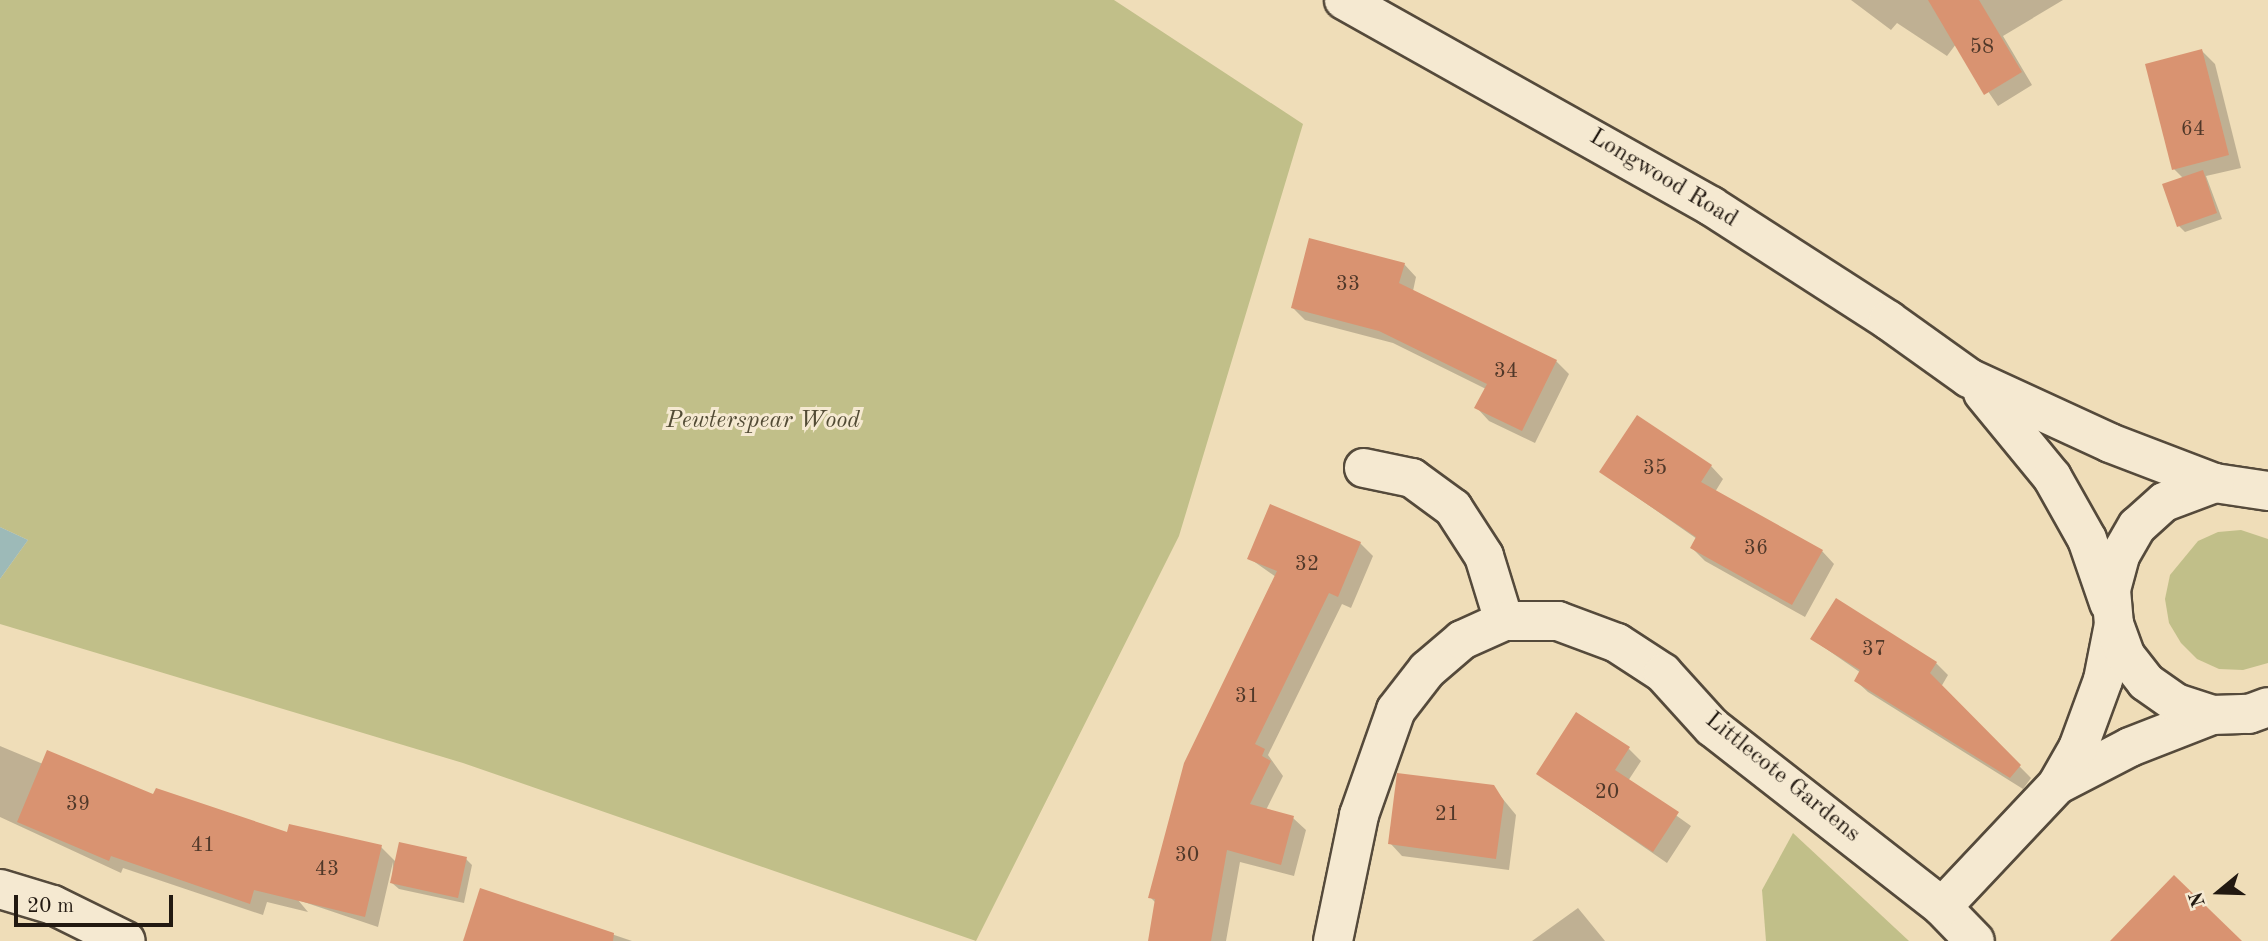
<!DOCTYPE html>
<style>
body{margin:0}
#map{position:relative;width:2268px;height:941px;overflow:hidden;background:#efddb8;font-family:"Old Standard TT",serif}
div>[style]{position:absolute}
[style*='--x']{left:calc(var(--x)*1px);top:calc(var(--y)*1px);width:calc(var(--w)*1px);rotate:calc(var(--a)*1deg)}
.green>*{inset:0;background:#c1bf89}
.water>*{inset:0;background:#9dbab8}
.shadow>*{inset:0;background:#0003}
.building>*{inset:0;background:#d99371}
.roads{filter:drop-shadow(2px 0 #554a3b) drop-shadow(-2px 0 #554a3b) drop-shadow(0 2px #554a3b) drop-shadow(0 -2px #554a3b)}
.street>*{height:38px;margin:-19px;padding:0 19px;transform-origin:19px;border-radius:19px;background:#f5e9d1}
.secondary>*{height:38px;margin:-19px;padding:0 19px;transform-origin:19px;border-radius:19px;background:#f5e9d1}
span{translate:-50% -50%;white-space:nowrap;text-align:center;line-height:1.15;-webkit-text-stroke:6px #f5e9d1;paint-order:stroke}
.number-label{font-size:21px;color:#503829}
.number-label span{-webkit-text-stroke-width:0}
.street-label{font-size:24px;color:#221911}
.park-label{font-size:24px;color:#524b35;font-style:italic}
.north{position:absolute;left:2184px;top:857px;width:70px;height:70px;-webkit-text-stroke:5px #f5e9d1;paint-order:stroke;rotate:251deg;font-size:19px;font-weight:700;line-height:28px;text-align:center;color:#221911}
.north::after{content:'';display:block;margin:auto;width:24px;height:32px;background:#221911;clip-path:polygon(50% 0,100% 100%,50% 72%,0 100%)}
.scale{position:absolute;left:14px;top:895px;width:159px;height:32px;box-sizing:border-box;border:4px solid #221911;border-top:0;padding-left:9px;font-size:21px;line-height:24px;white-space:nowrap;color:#221911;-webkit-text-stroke:5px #f5e9d1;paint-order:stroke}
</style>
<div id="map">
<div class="green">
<div style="clip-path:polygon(0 0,1114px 0,1303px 124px,1179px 536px,976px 941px,463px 763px,0 624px,0 579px,28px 540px,0 527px)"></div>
<div style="clip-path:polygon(2241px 530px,2268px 539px,2268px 663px,2243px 670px,2219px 669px,2197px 659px,2181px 643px,2169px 623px,2165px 599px,2170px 575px,2198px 541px,2218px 532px)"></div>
<div style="clip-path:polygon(1793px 833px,1909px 941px,1766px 941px,1762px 890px)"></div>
</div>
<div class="water">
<div style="clip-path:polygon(0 527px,28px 540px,0 579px)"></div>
</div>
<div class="shadow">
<div style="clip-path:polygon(1851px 0,2063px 0,2003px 36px,2032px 85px,1998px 106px,1956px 44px,1947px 56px,1897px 23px,1891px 30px)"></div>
<div style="clip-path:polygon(2202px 51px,2215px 64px,2241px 168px,2206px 176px,2222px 219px,2185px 232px,2179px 226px,2184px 179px,2174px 169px)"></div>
<div style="clip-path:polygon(1404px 264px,1416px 277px,1413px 291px,1556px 361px,1569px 374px,1535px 443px,1489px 421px,1477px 408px,1486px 389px,1393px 343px,1305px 320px,1293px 308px)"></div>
<div style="clip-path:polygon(1711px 466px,1723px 479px,1715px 492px,1822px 551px,1834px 564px,1805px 617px,1705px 561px,1692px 548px,1697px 539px,1601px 472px)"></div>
<div style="clip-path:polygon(1360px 543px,1373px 556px,1351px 608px,1342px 604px,1268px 755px,1283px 776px,1266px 810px,1293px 818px,1306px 830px,1294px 876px,1240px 862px,1226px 941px,1149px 941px,1156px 903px,1150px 897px,1276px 577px,1249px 558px)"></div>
<div style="clip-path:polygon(1812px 639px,1936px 663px,1948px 675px,1941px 687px,2031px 778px,2023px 789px,1868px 692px,1856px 681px,1861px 673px)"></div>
<div style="clip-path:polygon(0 746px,43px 764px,289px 835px,381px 847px,396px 862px,466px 859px,472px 865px,464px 903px,399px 889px,392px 883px,393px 862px,378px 927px,298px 900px,308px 912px,267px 902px,263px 915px,123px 868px,121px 873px,0 817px)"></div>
<div style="clip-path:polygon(1629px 749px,1641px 761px,1628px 781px,1691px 826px,1667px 863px,1538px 774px)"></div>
<div style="clip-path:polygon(1493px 787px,1516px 815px,1509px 870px,1402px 856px,1390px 843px)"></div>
<div style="clip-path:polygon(481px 890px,632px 941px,465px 941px)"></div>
<div style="clip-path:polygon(1578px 908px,1605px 941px,1532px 941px)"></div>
</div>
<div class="building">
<div style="clip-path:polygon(1928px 0,1979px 0,2022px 72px,1984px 95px)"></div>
<div style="clip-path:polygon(2202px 49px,2229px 155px,2172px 170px,2145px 64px)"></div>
<div style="clip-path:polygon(2203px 170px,2217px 213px,2177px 227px,2162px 184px)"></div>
<div style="clip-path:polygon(1309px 238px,1405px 263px,1399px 283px,1557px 360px,1522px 431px,1474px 408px,1487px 384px,1379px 331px,1291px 308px)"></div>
<div style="clip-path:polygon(1637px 415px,1712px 465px,1701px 482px,1823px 550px,1792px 605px,1690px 548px,1696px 537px,1599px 472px)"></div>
<div style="clip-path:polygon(1270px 504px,1361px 542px,1338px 597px,1329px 593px,1255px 744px,1265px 749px,1262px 756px,1271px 761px,1250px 804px,1294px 816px,1281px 865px,1227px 850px,1211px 941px,1148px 941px,1155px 899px,1148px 898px,1184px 763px,1277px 571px,1247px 559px)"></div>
<div style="clip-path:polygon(1836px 598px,1937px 662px,1930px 673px,2021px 765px,2010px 778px,1854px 681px,1860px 670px,1810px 639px)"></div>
<div style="clip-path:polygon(1576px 712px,1630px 747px,1615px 770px,1679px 812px,1653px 852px,1536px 774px)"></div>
<div style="clip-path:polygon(47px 750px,153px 794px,156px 788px,287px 832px,289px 824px,382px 845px,365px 917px,254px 890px,250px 904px,111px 856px,109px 861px,17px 822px)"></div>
<div style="clip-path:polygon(1397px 773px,1494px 785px,1504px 801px,1496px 859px,1388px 844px)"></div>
<div style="clip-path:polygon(399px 842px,467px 857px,458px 898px,390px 883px)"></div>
<div style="clip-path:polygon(2174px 875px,2242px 941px,2110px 941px)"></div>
<div style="clip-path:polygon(480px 888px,614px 933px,613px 941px,463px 941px)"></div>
</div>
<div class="roads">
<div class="street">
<div style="--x:1364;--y:468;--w:49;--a:11.8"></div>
<div style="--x:1412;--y:478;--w:51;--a:36.2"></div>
<div style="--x:1453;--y:508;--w:57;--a:57.1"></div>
<div style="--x:1484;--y:556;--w:68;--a:72.9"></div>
<div style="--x:2059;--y:784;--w:80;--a:-27.5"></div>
<div style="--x:2130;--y:747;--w:88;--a:-21.3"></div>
<div style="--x:0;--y:889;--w:55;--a:16.8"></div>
<div style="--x:53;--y:905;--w:81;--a:26.3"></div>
<div style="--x:1942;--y:907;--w:47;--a:45.9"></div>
<div style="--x:1333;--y:941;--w:129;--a:-78.3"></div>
<div style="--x:1359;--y:815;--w:111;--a:-70.6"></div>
<div style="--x:1396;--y:710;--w:51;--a:-52.2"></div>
<div style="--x:1427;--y:670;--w:46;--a:-40.6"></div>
<div style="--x:1462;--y:640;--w:46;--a:-24.3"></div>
<div style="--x:1504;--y:621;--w:54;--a:0"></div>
<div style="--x:1558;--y:621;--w:63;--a:20.4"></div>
<div style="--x:1617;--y:643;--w:55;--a:33.1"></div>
<div style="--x:1663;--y:673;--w:73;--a:47.8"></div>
<div style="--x:1712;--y:727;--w:292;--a:38"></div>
<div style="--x:1942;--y:907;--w:168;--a:-46.7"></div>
<div style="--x:2057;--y:785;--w:43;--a:-60.4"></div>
<div style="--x:2078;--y:748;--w:72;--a:-69.8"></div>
<div style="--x:2103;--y:680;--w:57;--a:-78.9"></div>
</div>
<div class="secondary">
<div style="--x:1344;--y:0;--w:421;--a:29.3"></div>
<div style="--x:1711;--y:206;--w:211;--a:32.8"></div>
<div style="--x:1888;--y:320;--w:100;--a:35.6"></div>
<div style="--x:1969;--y:378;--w:155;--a:24.7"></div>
<div style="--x:2110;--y:443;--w:112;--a:20.9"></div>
<div style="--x:1983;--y:393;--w:109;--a:50.6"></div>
<div style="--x:2052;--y:477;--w:71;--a:60.6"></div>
<div style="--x:2087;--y:539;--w:68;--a:71"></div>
<div style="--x:2268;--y:491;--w:54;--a:-171.4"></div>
<div style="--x:2215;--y:483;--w:54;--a:159.6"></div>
<div style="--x:2164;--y:502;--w:36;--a:138"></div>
<div style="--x:2137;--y:526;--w:34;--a:120"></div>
<div style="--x:2120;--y:556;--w:35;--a:105"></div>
<div style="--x:2111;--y:590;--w:34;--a:85"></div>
<div style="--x:2114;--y:624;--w:33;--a:70"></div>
<div style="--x:2125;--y:655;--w:34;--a:52"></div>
<div style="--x:2146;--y:682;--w:37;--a:35"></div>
<div style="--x:2176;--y:703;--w:38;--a:18"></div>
<div style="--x:2212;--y:715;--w:37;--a:-2"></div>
<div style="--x:2249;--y:714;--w:20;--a:-20"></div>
</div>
</div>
<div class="number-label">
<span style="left:1982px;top:48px">58</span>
<span style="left:2193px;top:130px">64</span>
<span style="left:1348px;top:285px">33</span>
<span style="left:1506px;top:372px">34</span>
<span style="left:1655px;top:469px">35</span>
<span style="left:1756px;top:549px">36</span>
<span style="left:1307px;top:565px">32</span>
<span style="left:1874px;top:650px">37</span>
<span style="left:1247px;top:697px">31</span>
<span style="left:1607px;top:793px">20</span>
<span style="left:78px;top:805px">39</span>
<span style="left:1447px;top:815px">21</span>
<span style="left:203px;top:846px">41</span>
<span style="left:1187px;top:856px">30</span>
<span style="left:327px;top:870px">43</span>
</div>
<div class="street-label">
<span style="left:1663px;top:179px;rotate:31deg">Longwood Road</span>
<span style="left:1782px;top:778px;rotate:39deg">Littlecote Gardens</span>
</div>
<div class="park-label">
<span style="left:763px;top:422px">Pewterspear Wood</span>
</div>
<div class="north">N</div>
<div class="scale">20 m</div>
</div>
